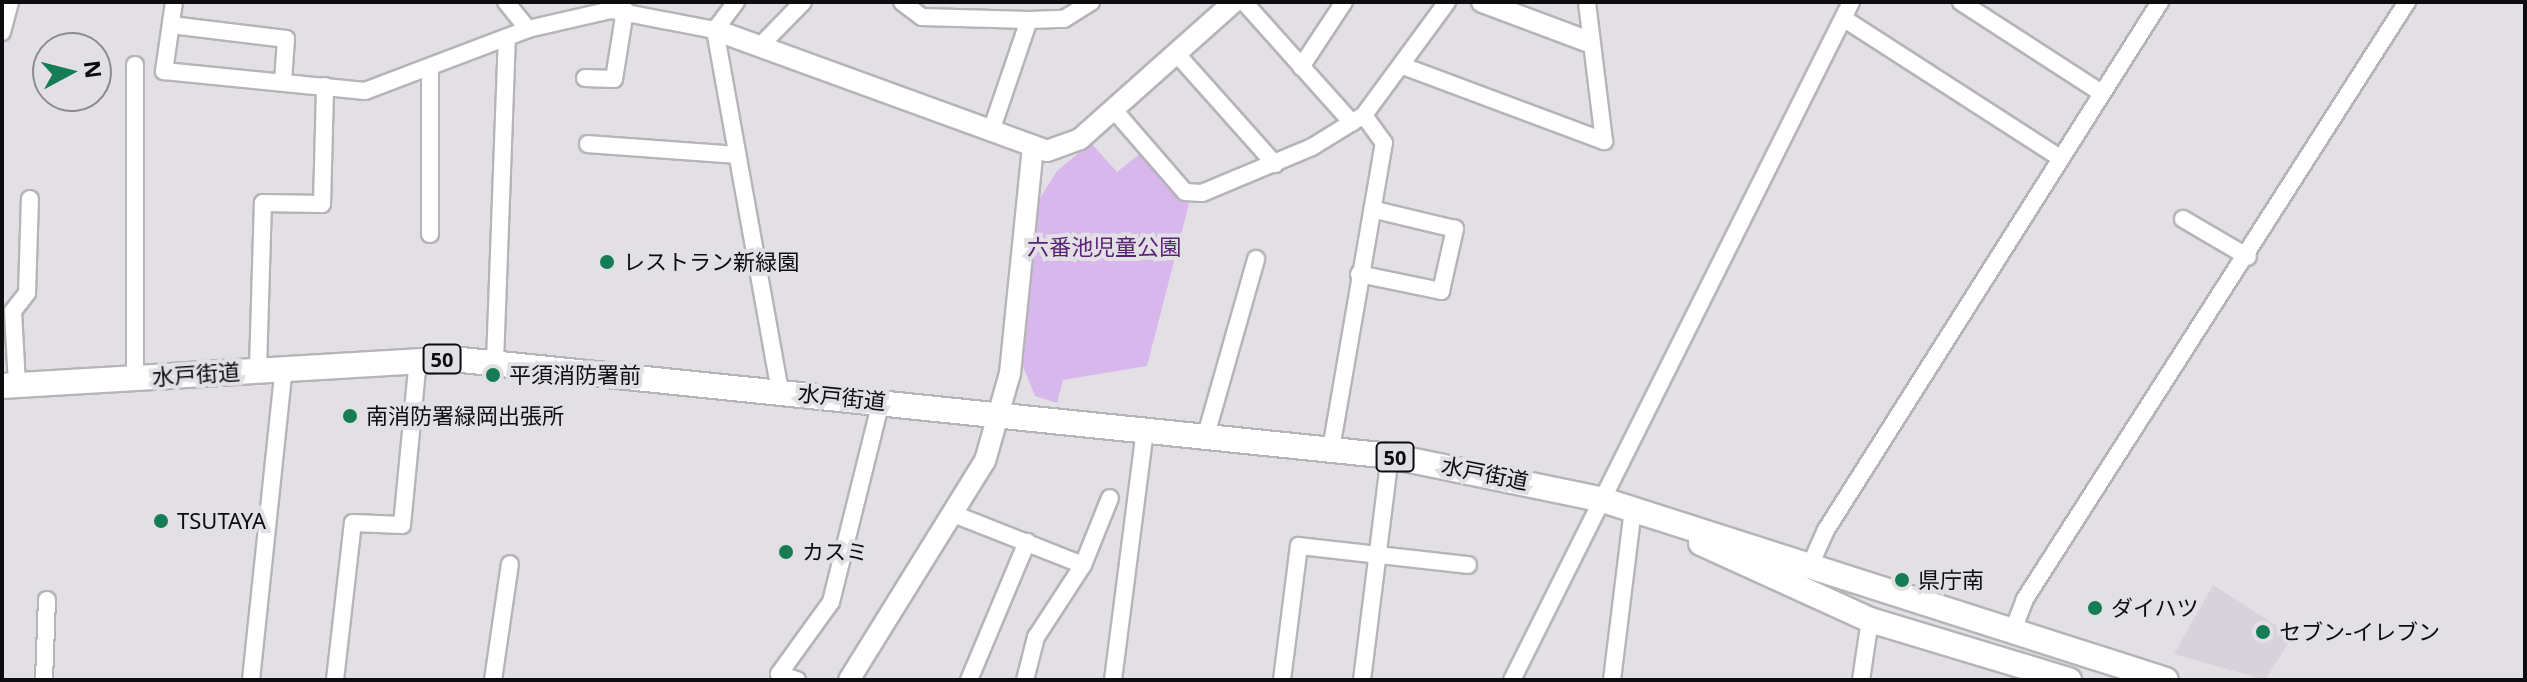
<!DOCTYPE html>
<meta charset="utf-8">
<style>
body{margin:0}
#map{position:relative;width:2527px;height:682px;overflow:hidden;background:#e2e0e4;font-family:"Noto Sans","Noto Sans JP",sans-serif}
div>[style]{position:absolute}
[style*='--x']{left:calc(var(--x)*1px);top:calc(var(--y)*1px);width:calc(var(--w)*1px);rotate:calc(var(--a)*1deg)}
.built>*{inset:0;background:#d8d2dc}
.green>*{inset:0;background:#d8b7ed}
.roads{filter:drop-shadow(2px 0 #b7b4b8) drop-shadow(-2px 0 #b7b4b8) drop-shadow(0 2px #b7b4b8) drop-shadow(0 -2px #b7b4b8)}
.minor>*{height:16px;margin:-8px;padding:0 8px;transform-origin:8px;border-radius:8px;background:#fff}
.tertiary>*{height:20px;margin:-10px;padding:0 10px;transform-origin:10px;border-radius:10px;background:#fff}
.primary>*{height:24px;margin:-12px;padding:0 12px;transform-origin:12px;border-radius:12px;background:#fff}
.dots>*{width:22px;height:22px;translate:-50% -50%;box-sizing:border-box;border:4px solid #e2e0e4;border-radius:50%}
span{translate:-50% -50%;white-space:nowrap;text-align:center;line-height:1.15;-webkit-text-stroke:8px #e2e0e4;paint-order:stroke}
.shield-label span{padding:2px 6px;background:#e2e0e4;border:2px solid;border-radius:6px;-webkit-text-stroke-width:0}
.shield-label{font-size:20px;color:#0d0c0e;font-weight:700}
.park-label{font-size:22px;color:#5a2276}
.poi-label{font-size:22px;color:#0d0c0e}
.left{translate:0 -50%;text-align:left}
.street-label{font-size:22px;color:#0d0c0e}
.frame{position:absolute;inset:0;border:4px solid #0d0c0e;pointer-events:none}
.north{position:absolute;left:32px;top:32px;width:80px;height:80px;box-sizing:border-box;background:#e2e0e4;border:2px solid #8d8b8e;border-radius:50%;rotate:83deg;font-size:22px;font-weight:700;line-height:32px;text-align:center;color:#0d0c0e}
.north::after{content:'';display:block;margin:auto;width:28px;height:36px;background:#157c55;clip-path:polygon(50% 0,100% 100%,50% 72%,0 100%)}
</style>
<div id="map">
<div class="built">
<div style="clip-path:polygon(2213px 585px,2293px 636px,2265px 680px,2174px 654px)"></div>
</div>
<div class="green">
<div style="clip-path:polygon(1091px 143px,1117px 172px,1142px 152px,1189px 204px,1147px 366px,1063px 380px,1057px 403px,1035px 396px,1022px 364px,1037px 203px,1057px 171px)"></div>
</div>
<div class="roads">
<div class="minor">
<div style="--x:174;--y:2;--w:70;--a:98.2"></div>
<div style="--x:164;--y:71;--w:202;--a:5.7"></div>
<div style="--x:365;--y:91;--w:174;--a:-20.8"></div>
<div style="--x:506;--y:2;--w:35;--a:51"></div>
<div style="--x:528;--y:29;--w:85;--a:-12.9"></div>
<div style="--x:611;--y:10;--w:106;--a:10.9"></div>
<div style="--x:736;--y:2;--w:35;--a:127"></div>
<div style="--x:715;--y:30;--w:366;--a:79.8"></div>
<div style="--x:902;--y:2;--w:25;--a:37"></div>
<div style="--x:922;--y:17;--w:107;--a:1.6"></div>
<div style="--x:1029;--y:20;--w:35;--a:-2"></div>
<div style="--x:1064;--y:19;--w:32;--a:-32"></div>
<div style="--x:1244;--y:2;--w:162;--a:48.2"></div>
<div style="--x:1961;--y:2;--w:166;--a:32.9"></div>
<div style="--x:1846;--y:20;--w:255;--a:32.8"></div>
<div style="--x:171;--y:25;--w:116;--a:6.9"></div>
<div style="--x:286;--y:39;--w:43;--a:94"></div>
<div style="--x:2;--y:32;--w:31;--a:-75"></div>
<div style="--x:761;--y:45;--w:60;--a:-45.7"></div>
<div style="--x:1176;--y:53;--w:149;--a:48.3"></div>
<div style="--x:1403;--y:66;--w:215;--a:20.5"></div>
<div style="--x:1604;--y:141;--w:140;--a:-97"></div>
<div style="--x:1301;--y:67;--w:78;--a:-56.5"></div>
<div style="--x:585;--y:78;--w:29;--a:2"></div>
<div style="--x:614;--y:79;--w:70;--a:-80.9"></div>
<div style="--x:1114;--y:110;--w:108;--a:49.1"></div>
<div style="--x:1185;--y:192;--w:17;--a:3"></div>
<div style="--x:1202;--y:193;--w:119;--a:-22.7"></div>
<div style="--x:1312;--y:147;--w:61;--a:-31.6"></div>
<div style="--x:1364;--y:115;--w:140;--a:-53.7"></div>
<div style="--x:991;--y:131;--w:117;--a:-71.1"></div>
<div style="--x:588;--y:144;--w:149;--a:4.2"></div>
<div style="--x:2183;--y:219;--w:75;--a:30.3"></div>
<div style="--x:430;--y:234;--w:167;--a:-90"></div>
<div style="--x:1359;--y:274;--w:84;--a:11.7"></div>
<div style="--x:1441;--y:291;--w:64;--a:-77.3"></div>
<div style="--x:1455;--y:229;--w:85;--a:-166.5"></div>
<div style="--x:495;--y:362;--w:321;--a:-87.9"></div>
<div style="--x:258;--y:369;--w:166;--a:-88.3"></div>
<div style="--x:263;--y:203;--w:59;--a:1"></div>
<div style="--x:322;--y:204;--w:118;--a:-88.5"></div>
<div style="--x:135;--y:379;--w:314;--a:-90"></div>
<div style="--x:17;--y:385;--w:74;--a:-93.1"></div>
<div style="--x:13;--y:311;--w:23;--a:-52"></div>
<div style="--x:27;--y:293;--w:94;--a:-88.2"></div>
<div style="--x:1206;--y:435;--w:183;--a:-74.1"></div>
<div style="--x:1331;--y:449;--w:311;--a:-80.2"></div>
<div style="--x:1384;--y:143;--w:34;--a:-126"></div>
<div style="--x:956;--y:515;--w:136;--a:21.5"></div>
<div style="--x:1083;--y:565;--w:86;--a:123.1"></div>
<div style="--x:1036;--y:637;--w:44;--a:104.3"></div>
<div style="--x:1083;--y:565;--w:72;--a:-68.1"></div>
<div style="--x:1808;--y:570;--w:44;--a:-65.8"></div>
<div style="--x:1826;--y:530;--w:625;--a:-57.68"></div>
<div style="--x:2012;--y:633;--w:36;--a:-69"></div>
<div style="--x:2025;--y:599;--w:709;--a:-57.39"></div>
<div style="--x:44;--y:680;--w:80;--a:-87.9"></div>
<div style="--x:251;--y:680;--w:315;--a:-84"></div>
<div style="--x:335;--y:680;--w:158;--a:-83.5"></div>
<div style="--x:353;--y:523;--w:49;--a:2.3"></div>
<div style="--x:402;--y:525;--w:167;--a:-84.5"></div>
<div style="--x:493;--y:680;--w:117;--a:-81.7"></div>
<div style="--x:797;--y:680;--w:19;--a:-162"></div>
<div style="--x:779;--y:674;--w:89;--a:-54.2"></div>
<div style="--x:831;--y:602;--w:207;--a:-76"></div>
<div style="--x:969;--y:680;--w:150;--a:-67.2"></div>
<div style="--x:1113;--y:680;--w:253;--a:-82.7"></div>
<div style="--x:1282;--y:680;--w:135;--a:-82.8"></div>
<div style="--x:1299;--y:546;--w:170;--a:6.4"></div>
<div style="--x:1362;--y:680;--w:226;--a:-82.9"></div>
<div style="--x:1512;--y:680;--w:758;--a:-63.43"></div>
<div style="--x:1612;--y:680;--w:171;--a:-83"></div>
<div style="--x:1861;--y:680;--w:61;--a:-81.5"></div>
</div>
<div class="tertiary">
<div style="--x:1482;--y:2;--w:114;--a:20.5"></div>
<div style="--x:715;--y:30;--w:353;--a:20"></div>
<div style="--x:1047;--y:151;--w:35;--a:-20"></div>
<div style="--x:1080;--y:139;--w:206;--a:-41.7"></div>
<div style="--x:849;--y:680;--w:258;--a:-58.2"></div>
<div style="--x:985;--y:461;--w:91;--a:-74.1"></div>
<div style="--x:1010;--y:373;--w:226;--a:-84.2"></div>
</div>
<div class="primary">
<div style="--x:2;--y:386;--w:451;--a:-3.4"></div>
<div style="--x:452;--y:359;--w:943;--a:5.9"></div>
<div style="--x:1390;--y:456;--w:214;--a:11.6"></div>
<div style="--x:1600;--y:499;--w:594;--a:17.73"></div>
<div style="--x:1701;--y:543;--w:186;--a:24.5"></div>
<div style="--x:1870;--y:620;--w:208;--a:16.8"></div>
</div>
</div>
<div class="dots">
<div style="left:607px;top:262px;background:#157c55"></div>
<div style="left:493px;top:375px;background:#157c55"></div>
<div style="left:350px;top:416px;background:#157c55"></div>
<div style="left:161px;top:521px;background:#157c55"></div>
<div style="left:786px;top:552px;background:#157c55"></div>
<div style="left:1902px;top:580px;background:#157c55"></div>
<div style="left:2095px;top:608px;background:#157c55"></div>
<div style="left:2263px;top:632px;background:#157c55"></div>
</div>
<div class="shield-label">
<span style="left:442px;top:359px">50</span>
<span style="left:1395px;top:457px">50</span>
</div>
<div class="park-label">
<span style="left:1104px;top:247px">六番池児童公園</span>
</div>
<div class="poi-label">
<span class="left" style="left:623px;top:262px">レストラン新緑園</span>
<span class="left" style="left:509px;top:375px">平須消防署前</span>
<span class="left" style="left:366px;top:416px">南消防署緑岡出張所</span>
<span class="left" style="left:177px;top:521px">TSUTAYA</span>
<span class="left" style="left:802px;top:552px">カスミ</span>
<span class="left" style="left:1918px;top:580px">県庁南</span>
<span class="left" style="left:2111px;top:608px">ダイハツ</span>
<span class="left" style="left:2279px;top:632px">セブン-イレブン</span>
</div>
<div class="street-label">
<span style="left:196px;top:374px;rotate:-4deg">水戸街道</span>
<span style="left:842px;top:397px;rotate:6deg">水戸街道</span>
<span style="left:1485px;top:473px;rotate:11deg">水戸街道</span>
</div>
<div class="frame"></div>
<div class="north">N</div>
</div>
